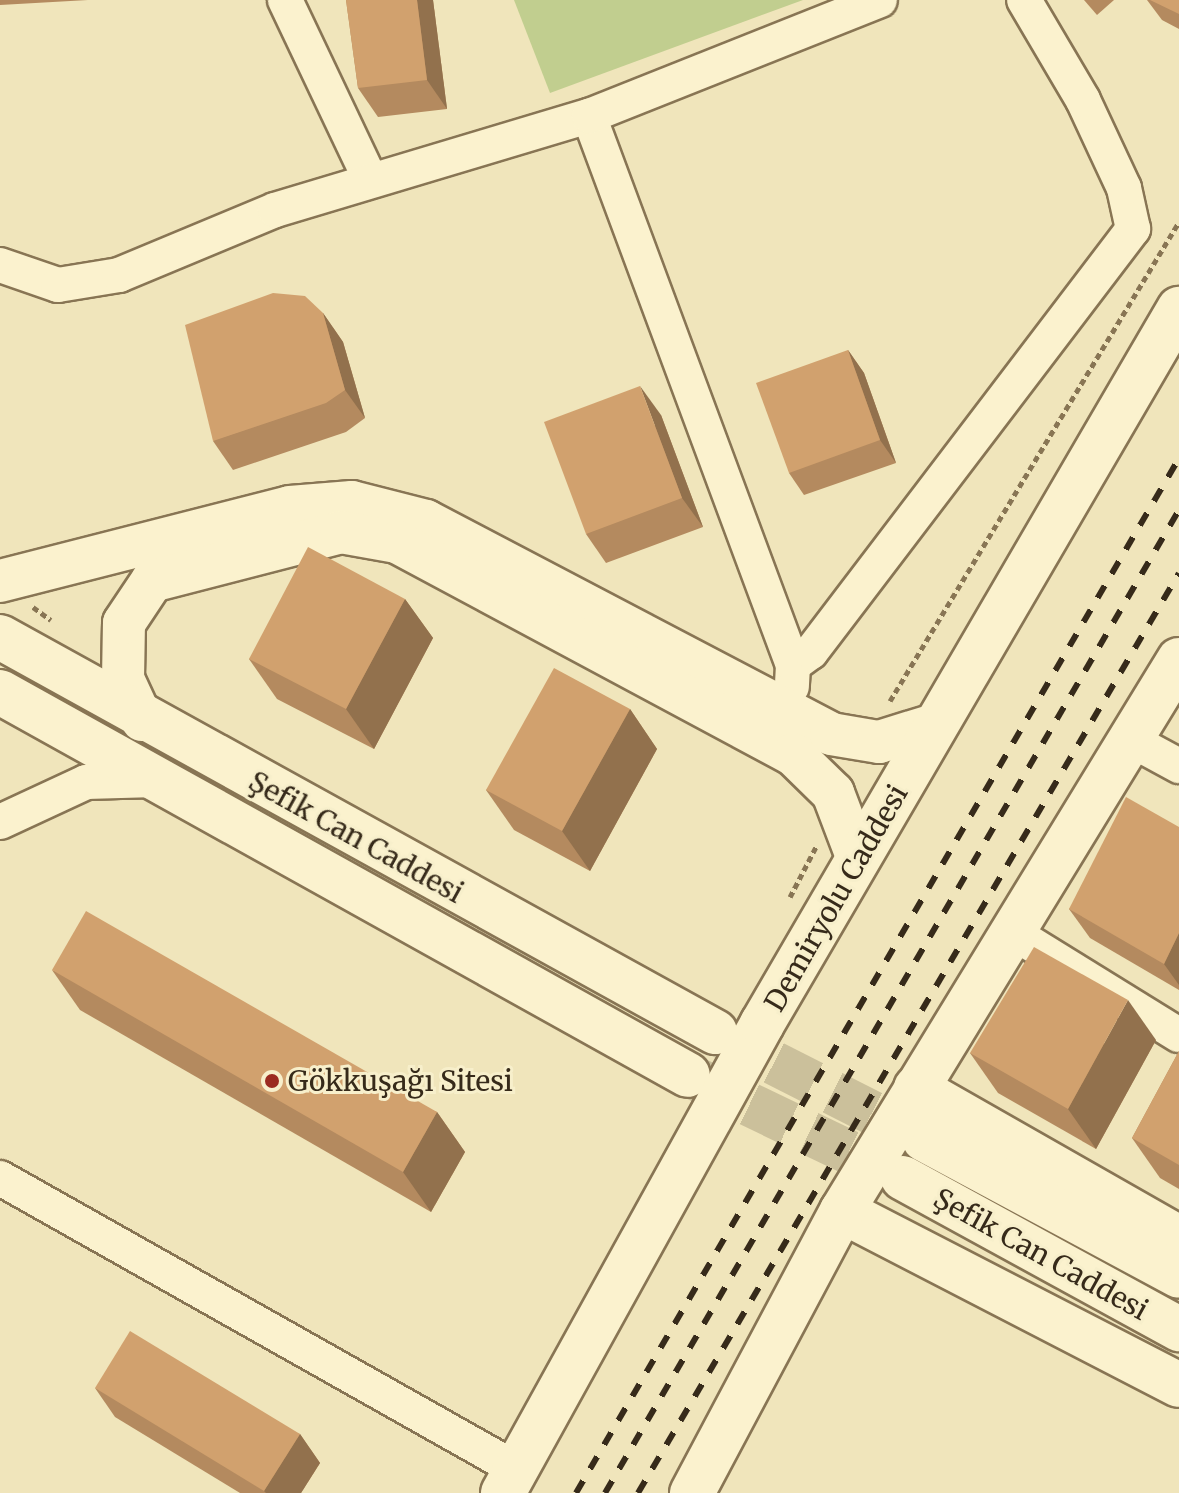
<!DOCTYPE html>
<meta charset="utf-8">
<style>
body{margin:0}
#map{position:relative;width:1179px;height:1493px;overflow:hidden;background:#f0e5bb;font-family:Merriweather,serif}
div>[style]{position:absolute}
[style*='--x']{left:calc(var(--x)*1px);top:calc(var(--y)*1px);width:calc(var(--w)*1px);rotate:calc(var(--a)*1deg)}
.green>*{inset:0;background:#c1ce8f}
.secondary-tunnel>*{height:44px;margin-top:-22px;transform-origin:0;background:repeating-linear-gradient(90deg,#cbc09b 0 44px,transparent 0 66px)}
.path>*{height:5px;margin-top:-2.5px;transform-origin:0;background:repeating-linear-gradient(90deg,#887554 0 6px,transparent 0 10px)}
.roads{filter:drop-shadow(2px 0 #887554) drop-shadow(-2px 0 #887554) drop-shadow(0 2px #887554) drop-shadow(0 -2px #887554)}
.minor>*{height:34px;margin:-17px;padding:0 17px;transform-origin:17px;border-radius:17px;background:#fbf2ce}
.tertiary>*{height:42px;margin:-21px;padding:0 21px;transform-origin:21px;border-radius:21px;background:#fbf2ce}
.secondary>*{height:44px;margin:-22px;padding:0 22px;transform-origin:22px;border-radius:22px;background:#fbf2ce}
.rail>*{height:6px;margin-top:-3px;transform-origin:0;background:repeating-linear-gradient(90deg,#362a1a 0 14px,transparent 0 28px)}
.wall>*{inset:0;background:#b48a5f}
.shaded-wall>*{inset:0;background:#92714d}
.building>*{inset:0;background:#d1a16e}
.dots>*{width:22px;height:22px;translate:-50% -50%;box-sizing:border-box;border:4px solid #f7efcb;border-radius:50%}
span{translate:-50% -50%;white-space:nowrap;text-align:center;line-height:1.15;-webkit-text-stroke:6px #f7efcb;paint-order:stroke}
.street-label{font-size:28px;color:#362a1a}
.poi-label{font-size:28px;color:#362a1a}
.left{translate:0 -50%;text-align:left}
</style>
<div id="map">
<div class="green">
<div style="clip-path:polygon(514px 0,803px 0,550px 93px)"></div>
</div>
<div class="secondary-tunnel">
<div style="--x:715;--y:1033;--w:234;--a:26.9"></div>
<div style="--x:690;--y:1076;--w:236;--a:25.6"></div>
</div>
<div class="path">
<div style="--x:33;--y:607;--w:22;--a:36"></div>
<div style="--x:890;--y:701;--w:559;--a:-58.9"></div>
<div style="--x:790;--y:897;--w:59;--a:-62.6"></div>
</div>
<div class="roads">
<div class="minor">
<div style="--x:285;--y:0;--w:198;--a:64.6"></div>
<div style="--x:589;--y:116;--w:586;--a:69.62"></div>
<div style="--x:793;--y:665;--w:22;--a:93"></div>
<div style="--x:0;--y:265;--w:61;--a:19"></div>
<div style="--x:58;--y:285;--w:62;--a:-9.3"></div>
<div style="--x:119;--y:275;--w:169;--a:-22.6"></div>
<div style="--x:275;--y:210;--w:328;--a:-16.7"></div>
<div style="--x:589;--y:116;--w:313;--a:-21.7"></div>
<div style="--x:793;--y:665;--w:22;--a:-36"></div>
<div style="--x:811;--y:652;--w:532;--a:-52.72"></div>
<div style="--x:1133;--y:229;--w:42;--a:-102.4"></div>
<div style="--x:1124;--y:188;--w:97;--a:-115"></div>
<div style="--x:1083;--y:100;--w:116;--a:-120.5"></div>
<div style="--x:1131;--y:740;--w:55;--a:28.4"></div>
<div style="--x:0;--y:822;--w:95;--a:-24.9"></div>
<div style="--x:86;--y:782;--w:70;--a:-1.6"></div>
<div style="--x:1012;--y:932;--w:196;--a:31.7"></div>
<div style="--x:0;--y:1178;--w:595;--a:29.41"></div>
</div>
<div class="tertiary">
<div style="--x:0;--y:581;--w:299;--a:-14.3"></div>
<div style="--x:290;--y:507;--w:62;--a:-4.6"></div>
<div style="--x:352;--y:502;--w:76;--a:14.4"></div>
<div style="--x:426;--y:521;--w:458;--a:27.7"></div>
<div style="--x:831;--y:734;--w:49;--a:9.5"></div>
<div style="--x:879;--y:742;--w:61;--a:-17.2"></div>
<div style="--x:142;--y:720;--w:45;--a:-114.9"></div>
<div style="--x:123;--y:679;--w:56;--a:-89"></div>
<div style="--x:124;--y:623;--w:50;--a:-56.3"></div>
<div style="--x:152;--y:581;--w:195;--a:-14.5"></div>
<div style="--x:341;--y:532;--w:57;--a:10.1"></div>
<div style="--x:397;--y:542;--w:449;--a:28.2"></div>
<div style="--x:793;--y:754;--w:56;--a:44.3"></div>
<div style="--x:833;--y:793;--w:71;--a:69.3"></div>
</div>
<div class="secondary">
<div style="--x:0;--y:637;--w:817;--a:28.92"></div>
<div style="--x:0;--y:692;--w:787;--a:29.1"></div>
<div style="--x:916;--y:1088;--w:303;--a:29.7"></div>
<div style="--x:924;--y:1139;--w:289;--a:28.2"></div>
<div style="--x:903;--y:1178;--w:315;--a:28.7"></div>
<div style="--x:842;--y:1211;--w:379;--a:27.3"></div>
<div style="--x:503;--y:1493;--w:536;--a:-61.09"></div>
<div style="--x:762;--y:1024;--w:828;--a:-59.75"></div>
<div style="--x:692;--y:1493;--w:319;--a:-62"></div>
<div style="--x:842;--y:1211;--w:646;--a:-58.55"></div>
</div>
</div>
<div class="rail">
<div style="--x:576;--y:1493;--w:1198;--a:-59.77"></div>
<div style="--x:605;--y:1493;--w:1138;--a:-59.72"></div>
<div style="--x:638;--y:1493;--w:1067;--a:-59.54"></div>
</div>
<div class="wall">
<div style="clip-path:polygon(0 0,88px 0,0 5px)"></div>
<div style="clip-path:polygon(346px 0,433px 0,447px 109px,378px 117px,358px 88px)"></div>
<div style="clip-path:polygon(1084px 0,1114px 0,1097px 15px)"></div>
<div style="clip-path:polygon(1147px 0,1179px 0,1179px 29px,1162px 20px)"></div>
<div style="clip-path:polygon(323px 313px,343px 342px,365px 418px,346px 432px,233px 470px,213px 441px)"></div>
<div style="clip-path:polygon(848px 350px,864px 373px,896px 463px,804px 495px,789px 473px)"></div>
<div style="clip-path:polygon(661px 415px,703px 527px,606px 563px,586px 534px)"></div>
<div style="clip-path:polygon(405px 599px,433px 638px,374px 749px,277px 699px,249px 659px)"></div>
<div style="clip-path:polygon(630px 709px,657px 749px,590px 871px,514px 830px,486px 790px)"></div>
<div style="clip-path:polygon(1179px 827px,1179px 990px,1090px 938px,1069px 909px)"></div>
<div style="clip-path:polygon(52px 970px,437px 1112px,465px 1152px,431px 1212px,80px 1010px)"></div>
<div style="clip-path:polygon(1156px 1040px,1096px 1149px,998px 1093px,970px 1053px)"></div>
<div style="clip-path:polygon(1179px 1051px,1179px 1189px,1160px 1178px,1132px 1138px)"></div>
<div style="clip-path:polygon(95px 1388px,300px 1434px,320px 1463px,301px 1493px,240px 1493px,115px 1417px)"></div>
</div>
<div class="shaded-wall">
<div style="clip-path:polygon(417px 0,433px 0,447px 109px,427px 80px)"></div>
<div style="clip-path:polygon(323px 313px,343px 342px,365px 418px,345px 390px)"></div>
<div style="clip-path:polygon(848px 350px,864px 373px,896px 463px,880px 440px)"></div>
<div style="clip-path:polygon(640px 386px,661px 415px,703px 527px,682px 498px)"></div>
<div style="clip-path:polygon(405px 599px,433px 638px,374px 749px,346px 709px)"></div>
<div style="clip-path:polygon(630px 709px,657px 749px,590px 871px,562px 831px)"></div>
<div style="clip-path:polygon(1179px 933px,1179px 985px,1164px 964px)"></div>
<div style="clip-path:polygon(1128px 1000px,1156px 1040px,1096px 1149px,1068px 1109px)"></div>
<div style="clip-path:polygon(437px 1112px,465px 1152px,431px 1212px,403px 1172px)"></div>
<div style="clip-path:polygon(300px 1434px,320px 1463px,301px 1493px,266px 1493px,264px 1491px)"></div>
</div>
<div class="building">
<div style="clip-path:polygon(346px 0,417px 0,427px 80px,358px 88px)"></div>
<div style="clip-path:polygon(1150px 0,1179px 0,1179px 14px)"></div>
<div style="clip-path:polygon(273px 293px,305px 296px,323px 313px,345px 390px,326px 403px,213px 441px,185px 325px)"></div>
<div style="clip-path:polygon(848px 350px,880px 440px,789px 473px,756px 383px)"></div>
<div style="clip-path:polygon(640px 386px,682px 498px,586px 534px,544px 422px)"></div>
<div style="clip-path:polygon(308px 547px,405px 599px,346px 709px,249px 659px)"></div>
<div style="clip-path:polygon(554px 668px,630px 709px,562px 831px,486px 790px)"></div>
<div style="clip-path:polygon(1126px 797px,1179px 827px,1179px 933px,1164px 964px,1069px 909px)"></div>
<div style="clip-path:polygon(86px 911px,437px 1112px,403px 1172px,52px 970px)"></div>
<div style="clip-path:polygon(1034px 947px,1128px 1000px,1068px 1109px,970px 1053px)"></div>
<div style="clip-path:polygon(1179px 1051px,1179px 1165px,1132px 1138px)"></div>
<div style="clip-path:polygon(130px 1331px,300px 1434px,264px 1491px,95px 1388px)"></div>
</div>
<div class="dots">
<div style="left:272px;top:1081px;background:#9b2b20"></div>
</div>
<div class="street-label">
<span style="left:356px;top:837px;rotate:29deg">Şefik Can Caddesi</span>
<span style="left:836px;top:898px;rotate:-60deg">Demiryolu Caddesi</span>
<span style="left:1041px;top:1254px;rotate:29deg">Şefik Can Caddesi</span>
</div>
<div class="poi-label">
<span class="left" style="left:288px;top:1081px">Gökkuşağı Sitesi</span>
</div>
</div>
